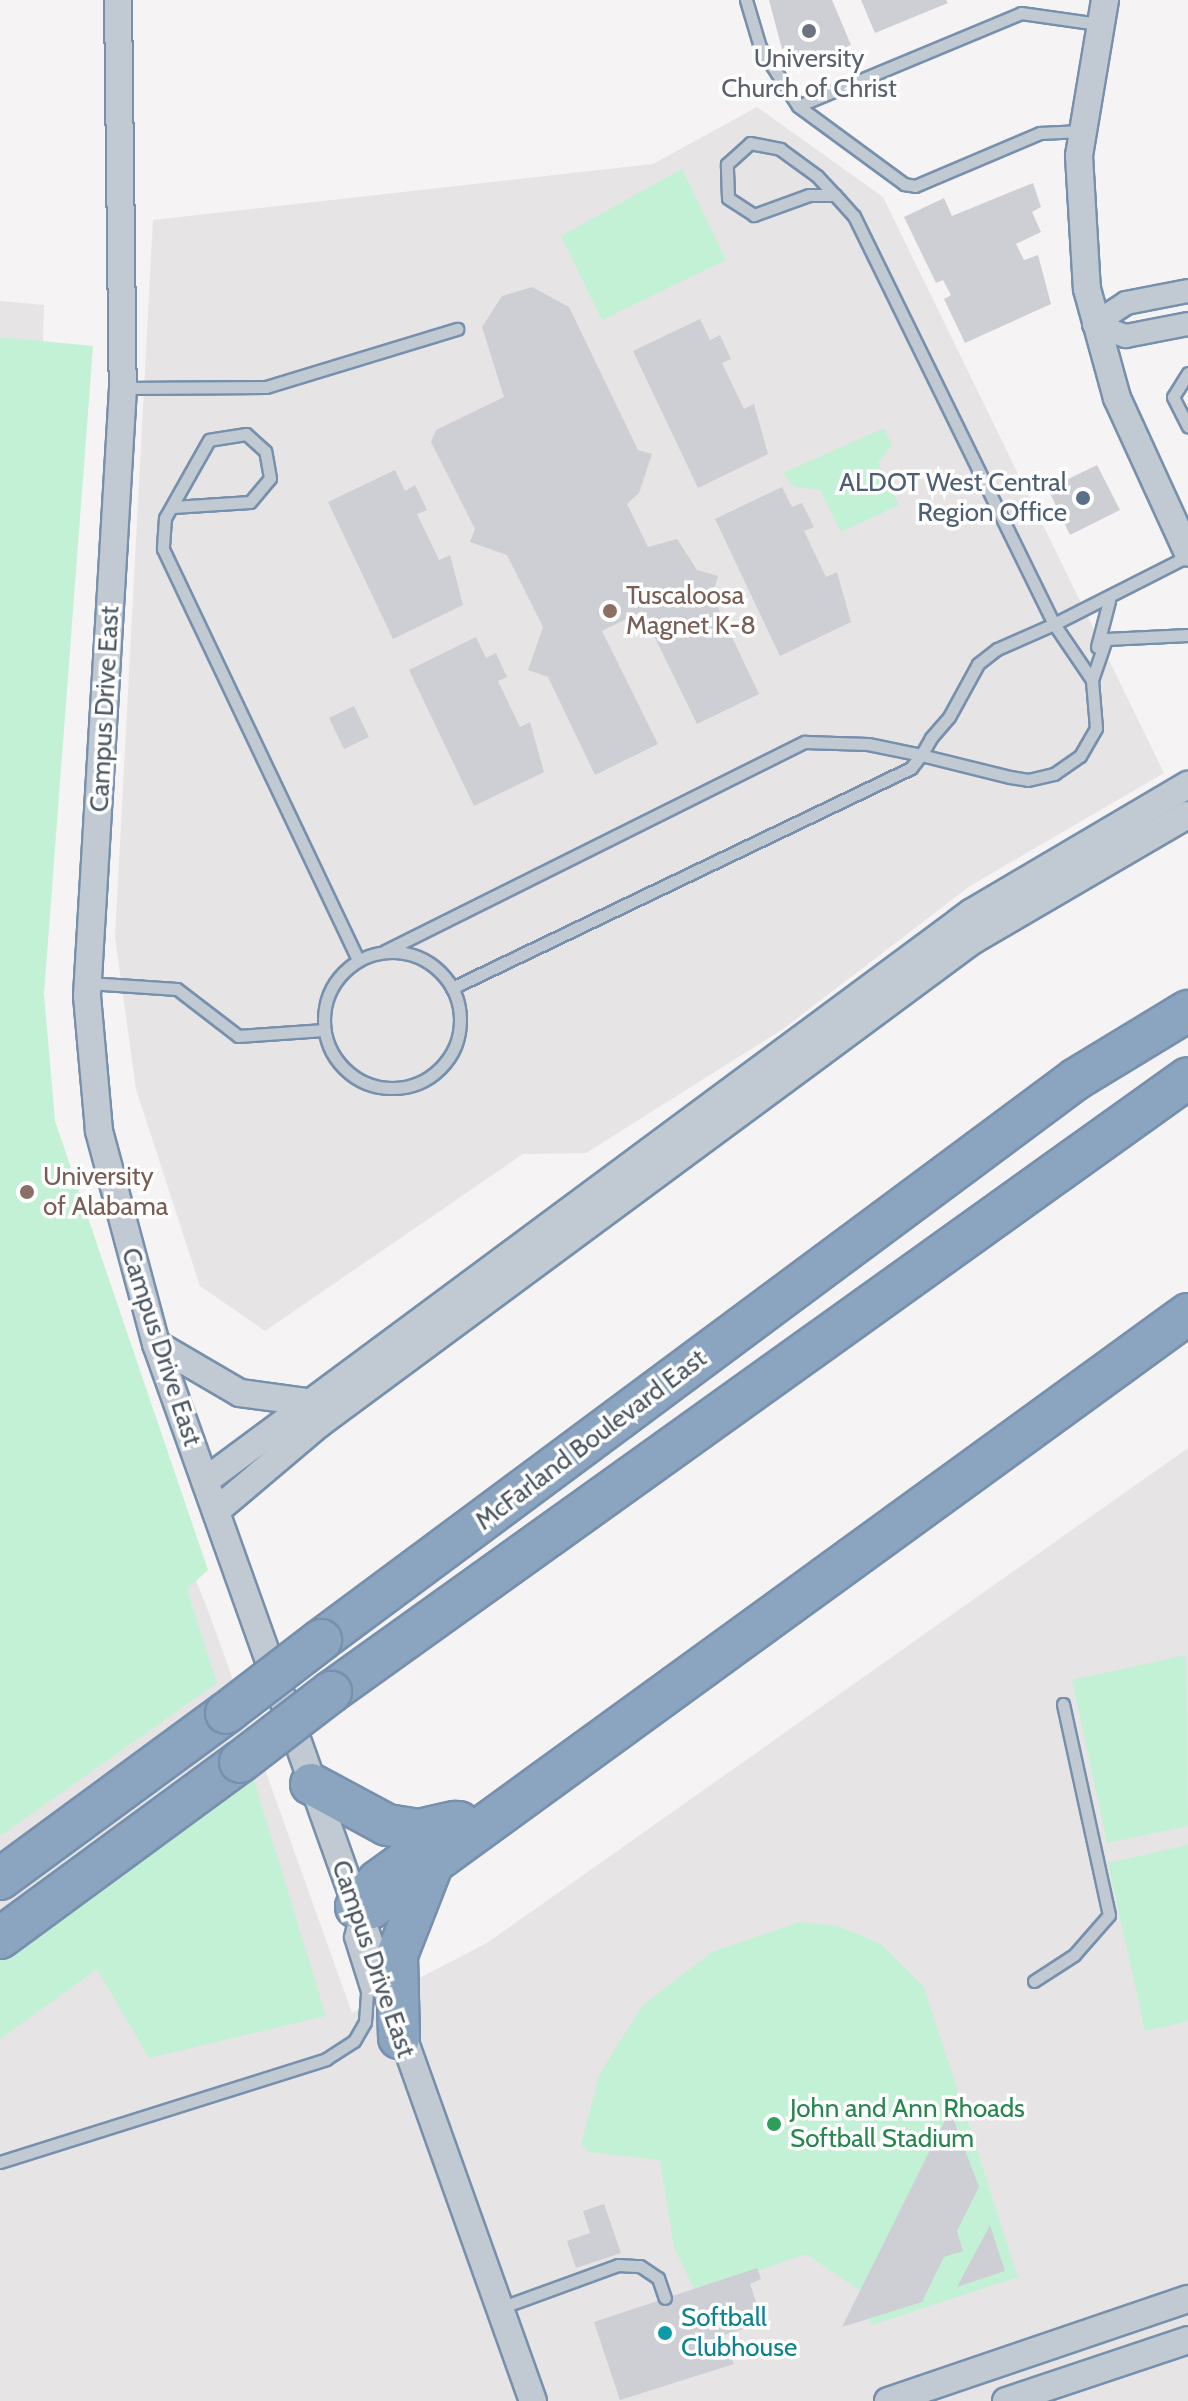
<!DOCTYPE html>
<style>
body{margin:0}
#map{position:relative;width:1188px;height:2401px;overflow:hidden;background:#f5f3f3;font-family:Cabin,sans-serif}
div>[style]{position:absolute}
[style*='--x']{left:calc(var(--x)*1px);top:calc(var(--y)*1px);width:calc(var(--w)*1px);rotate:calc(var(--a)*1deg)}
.education>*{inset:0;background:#e6e4e5}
.green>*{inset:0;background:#c3f1d5}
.building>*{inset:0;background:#cdcfd5}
.roads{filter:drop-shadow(2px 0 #7690ad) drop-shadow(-2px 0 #7690ad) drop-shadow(0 2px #7690ad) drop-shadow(0 -2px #7690ad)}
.service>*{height:11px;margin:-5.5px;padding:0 5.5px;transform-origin:5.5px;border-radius:5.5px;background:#c1cad2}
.service>.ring{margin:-5.5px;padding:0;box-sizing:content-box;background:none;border:11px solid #c1cad2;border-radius:50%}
.minor>*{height:22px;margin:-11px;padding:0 11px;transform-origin:11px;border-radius:11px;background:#c1cad2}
.tertiary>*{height:26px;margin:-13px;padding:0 13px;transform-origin:13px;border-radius:13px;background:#c1cad2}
.motorway>*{height:40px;margin:-20px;padding:0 20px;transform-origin:20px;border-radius:20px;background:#8ba5c1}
.bridges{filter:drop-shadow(2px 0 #7690ad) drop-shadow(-2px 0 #7690ad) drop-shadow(0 2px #7690ad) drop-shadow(0 -2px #7690ad)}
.motorway-bridge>*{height:40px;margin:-20px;padding:0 20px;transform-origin:20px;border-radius:20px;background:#8ba5c1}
.dots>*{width:22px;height:22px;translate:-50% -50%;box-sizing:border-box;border:4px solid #fff;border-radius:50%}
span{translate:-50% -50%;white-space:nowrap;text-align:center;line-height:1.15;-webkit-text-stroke:7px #fff;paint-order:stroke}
.worship-label{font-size:26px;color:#5b616d}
.service-label{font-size:26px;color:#4e5e75}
.right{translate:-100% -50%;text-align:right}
.education-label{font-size:26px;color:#785e54}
.left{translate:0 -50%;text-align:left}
.street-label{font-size:26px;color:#4a5661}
.leisure-label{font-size:26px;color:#27864d}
.culture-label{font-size:26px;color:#0d838f}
</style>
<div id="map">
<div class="education">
<div style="clip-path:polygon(757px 107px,883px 197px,1164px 773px,970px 886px,783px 1029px,586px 1153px,523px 1154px,265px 1331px,200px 1286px,136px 1089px,115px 937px,153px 220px,653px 164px)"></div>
<div style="clip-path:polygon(0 301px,44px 305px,25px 980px,84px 1415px,125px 1404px,209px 1613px,352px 2013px,487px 1943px,1188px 1448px,1188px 2401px,0 2401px)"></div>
</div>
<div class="green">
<div style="clip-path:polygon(682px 169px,726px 260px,602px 320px,561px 236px)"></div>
<div style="clip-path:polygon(0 337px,93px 346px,44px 994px,55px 1121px,208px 1570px,187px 1589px,217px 1683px,0 1836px)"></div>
<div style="clip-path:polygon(884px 428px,892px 445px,878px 462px,899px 505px,841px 532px,820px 490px,794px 487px,783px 473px)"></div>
<div style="clip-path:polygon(1186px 1655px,1188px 1826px,1107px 1843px,1072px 1680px)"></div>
<div style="clip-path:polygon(253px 1777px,326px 2016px,149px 2058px,97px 1969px,0 2039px,0 1958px)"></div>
<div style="clip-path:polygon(1188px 1845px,1188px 2021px,1145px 2031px,1108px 1863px)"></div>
<div style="clip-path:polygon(800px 1922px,838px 1926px,881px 1944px,924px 1987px,1018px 2277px,872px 2325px,859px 2290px,806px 2254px,696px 2293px,674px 2247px,660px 2160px,589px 2152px,581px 2144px,600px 2073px,643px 2005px,712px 1952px)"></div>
</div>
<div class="building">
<div style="clip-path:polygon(769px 0,832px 0,851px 45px,798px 68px,789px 46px,782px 49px)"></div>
<div style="clip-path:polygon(861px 0,946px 0,948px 3px,875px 33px)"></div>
<div style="clip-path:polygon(1033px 183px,1041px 207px,1032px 212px,1041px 232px,1016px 244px,1024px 260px,1038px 255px,1051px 304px,965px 343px,944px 299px,951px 295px,943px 280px,936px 283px,904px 217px,944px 198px,952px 216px)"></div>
<div style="clip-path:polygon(532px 287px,569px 307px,638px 450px,652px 454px,639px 493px,627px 504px,648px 547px,677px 539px,697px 570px,718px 576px,712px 595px,759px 694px,697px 724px,642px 611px,602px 631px,658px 744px,595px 775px,548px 677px,528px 670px,543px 627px,507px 555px,470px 542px,475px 529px,431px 442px,436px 430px,504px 397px,482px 327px,502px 296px)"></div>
<div style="clip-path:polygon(700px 319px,710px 340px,720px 335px,731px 359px,722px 363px,744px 409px,754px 404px,768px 454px,698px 488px,633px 351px)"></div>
<div style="clip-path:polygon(1097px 465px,1120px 510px,1070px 535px,1048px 489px)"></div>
<div style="clip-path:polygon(395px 470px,405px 491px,415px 485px,427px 510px,417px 514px,439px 560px,450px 555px,463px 605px,393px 639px,328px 502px)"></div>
<div style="clip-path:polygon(782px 487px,792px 507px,802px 503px,814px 527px,804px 531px,826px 577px,837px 572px,851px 622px,780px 656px,715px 519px)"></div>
<div style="clip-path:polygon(476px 637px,486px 658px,496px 653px,507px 677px,498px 681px,520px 727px,530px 722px,544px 772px,474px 806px,409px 670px)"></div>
<div style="clip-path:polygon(354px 706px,369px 737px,344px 749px,329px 718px)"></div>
<div style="clip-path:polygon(950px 2110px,979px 2187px,957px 2231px,963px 2251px,944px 2257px,922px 2302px,842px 2327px)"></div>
<div style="clip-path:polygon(604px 2204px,621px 2253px,576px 2268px,567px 2241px,590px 2233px,583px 2211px)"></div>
<div style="clip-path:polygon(990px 2225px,1005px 2271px,957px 2287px)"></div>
<div style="clip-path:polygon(757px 2268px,761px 2279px,750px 2284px,763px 2322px,722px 2336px,734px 2364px,620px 2400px,594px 2322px)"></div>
</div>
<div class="roads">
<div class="service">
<div style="--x:746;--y:0;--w:49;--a:73.4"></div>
<div style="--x:760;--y:47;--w:70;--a:57.2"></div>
<div style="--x:798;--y:106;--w:132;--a:36.3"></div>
<div style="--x:904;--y:184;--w:11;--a:10"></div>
<div style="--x:915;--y:186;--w:136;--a:-23"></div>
<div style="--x:1040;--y:133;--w:41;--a:-2.8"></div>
<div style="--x:798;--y:106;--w:242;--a:-22.6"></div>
<div style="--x:1021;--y:13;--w:78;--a:8.1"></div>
<div style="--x:835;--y:195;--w:26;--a:180"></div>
<div style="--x:809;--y:195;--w:59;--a:160"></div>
<div style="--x:754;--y:215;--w:31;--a:-147"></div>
<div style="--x:728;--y:198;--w:34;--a:-92"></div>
<div style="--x:727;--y:164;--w:31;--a:-42"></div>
<div style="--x:750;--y:143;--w:31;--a:11"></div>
<div style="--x:780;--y:149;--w:46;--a:36.1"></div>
<div style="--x:817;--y:176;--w:26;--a:47"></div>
<div style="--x:835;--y:195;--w:28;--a:48"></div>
<div style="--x:854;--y:216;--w:454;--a:63.9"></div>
<div style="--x:1054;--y:624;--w:150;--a:-26.9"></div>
<div style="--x:1188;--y:373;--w:28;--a:122"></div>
<div style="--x:1173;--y:397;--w:33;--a:63"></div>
<div style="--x:124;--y:388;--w:142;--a:-0.4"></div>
<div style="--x:266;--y:387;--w:200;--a:-16.9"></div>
<div style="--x:173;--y:507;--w:77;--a:-3.7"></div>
<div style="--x:250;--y:502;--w:31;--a:-50"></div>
<div style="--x:270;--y:478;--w:27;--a:-100"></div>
<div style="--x:265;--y:451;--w:25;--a:-138"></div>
<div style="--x:246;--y:434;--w:37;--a:171"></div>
<div style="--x:209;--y:440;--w:90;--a:119.4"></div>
<div style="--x:165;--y:518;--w:31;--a:94"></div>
<div style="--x:163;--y:549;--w:455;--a:64.6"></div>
<div style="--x:1097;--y:647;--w:48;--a:-75.4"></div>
<div style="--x:1092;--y:680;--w:43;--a:-71.1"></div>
<div style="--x:1106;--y:639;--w:82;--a:-2.8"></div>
<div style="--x:385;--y:951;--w:469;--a:-26.5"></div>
<div style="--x:805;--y:742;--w:63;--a:1.8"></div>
<div style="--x:868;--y:744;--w:54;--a:11.7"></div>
<div style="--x:921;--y:755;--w:92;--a:13.9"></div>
<div style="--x:1010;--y:777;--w:18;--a:9"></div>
<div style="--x:1028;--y:780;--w:27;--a:-13"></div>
<div style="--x:1054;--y:774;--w:32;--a:-35"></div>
<div style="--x:1080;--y:756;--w:32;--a:-60"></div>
<div style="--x:1096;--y:728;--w:48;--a:-94.8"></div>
<div style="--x:1092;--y:680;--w:68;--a:-124.2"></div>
<div style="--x:1054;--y:624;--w:62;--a:156.3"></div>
<div style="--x:997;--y:649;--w:24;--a:142"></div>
<div style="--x:978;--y:664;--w:60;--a:118.7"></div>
<div style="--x:949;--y:717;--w:28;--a:131"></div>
<div style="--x:931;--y:738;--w:20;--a:120"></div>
<div style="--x:921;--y:755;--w:16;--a:128"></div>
<div style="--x:911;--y:768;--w:509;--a:154.39"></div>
<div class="ring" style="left:324px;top:952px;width:125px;height:125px"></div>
<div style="--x:88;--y:983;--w:89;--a:3.9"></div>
<div style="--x:177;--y:989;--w:77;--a:37.6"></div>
<div style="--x:238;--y:1036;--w:86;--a:-4"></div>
<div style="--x:1034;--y:1981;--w:48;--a:-33"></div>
<div style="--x:1074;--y:1955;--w:53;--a:-48.8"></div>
<div style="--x:1109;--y:1915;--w:216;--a:-102.3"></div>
<div style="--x:0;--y:2162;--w:342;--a:-17.5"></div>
<div style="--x:326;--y:2059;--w:33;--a:-33"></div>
<div style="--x:354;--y:2041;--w:22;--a:-60"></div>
<div style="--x:365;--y:2022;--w:31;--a:-86"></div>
<div style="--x:367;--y:1991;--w:57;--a:-107.5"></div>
<div style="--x:350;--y:1937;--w:22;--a:-77"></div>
<div style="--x:500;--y:2308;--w:126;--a:-20"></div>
<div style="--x:618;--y:2265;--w:22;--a:3"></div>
<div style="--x:640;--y:2266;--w:22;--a:34"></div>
<div style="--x:658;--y:2278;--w:21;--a:71"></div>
</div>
<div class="minor">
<div style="--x:1094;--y:324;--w:38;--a:-33"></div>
<div style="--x:1126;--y:303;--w:63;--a:-11"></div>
<div style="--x:1094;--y:324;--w:34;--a:21"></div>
<div style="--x:1126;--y:336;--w:63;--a:-11"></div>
</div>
<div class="tertiary">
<div style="--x:118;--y:0;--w:388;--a:89.3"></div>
<div style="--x:123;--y:388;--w:609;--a:93.39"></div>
<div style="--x:87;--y:996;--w:136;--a:84.9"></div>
<div style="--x:99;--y:1131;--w:220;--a:75"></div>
<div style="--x:156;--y:1344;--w:1122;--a:70.37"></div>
<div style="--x:1105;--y:0;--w:158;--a:99.5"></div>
<div style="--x:1079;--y:156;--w:133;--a:86.6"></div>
<div style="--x:1087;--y:289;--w:113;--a:74.6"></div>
<div style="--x:1117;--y:398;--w:170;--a:65.4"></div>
<div style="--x:156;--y:1344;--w:97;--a:30.3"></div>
<div style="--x:240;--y:1393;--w:68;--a:7.7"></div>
<div style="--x:205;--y:1481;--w:955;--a:-36.57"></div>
<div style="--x:972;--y:912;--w:251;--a:-30.5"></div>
<div style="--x:216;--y:1511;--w:135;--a:-40.2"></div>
<div style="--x:319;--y:1424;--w:812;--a:-36.49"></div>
<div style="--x:972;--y:941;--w:250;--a:-30.3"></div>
<div style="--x:888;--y:2401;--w:317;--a:-18.8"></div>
<div style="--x:1006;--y:2401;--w:192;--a:-18.5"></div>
</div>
<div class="motorway">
<div style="--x:321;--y:1640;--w:941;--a:-36.61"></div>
<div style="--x:1076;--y:1079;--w:131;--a:-31.3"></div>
<div style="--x:331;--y:1692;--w:1054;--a:-35.62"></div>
<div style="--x:311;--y:1784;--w:86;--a:28.3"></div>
<div style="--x:387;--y:1825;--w:32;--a:9"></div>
<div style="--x:419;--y:1830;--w:37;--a:-13"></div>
<div style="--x:459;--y:1822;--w:100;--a:143.9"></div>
<div style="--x:378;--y:1881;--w:34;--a:130"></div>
<div style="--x:356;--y:1907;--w:15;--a:4"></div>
<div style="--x:371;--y:1908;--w:1010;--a:-36.02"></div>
<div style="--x:0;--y:1879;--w:280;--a:-36.3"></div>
<div style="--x:0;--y:1938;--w:298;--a:-36.3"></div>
<div style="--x:399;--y:2038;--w:83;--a:-91.4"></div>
<div style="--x:397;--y:1955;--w:97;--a:-68.7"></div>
</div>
</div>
<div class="bridges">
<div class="motorway-bridge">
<div style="--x:226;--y:1713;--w:120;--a:-37.5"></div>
<div style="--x:240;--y:1762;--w:115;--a:-37.6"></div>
</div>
</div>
<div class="dots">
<div style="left:809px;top:31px;background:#6b7280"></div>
<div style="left:1083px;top:498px;background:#5c6f8a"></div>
<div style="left:610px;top:611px;background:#8d6e63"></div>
<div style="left:27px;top:1192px;background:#8d6e63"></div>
<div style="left:774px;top:2124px;background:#2e9e5b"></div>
<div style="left:665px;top:2333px;background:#0f9aa8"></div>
</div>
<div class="worship-label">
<span style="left:809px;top:74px">University<br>Church of Christ</span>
</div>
<div class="service-label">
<span class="right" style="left:1067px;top:498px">ALDOT West Central<br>Region Office</span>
</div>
<div class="education-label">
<span class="left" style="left:626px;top:611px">Tuscaloosa<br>Magnet K-8</span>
<span class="left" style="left:43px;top:1192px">University<br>of Alabama</span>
</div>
<div class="street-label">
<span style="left:105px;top:709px;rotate:-87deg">Campus Drive East</span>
<span style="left:161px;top:1347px;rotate:72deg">Campus Drive East</span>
<span style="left:591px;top:1440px;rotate:-37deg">McFarland Boulevard East</span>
<span style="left:373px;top:1959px;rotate:71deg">Campus Drive East</span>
</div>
<div class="leisure-label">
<span class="left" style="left:790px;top:2124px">John and Ann Rhoads<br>Softball Stadium</span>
</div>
<div class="culture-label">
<span class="left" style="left:681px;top:2333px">Softball<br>Clubhouse</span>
</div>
</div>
